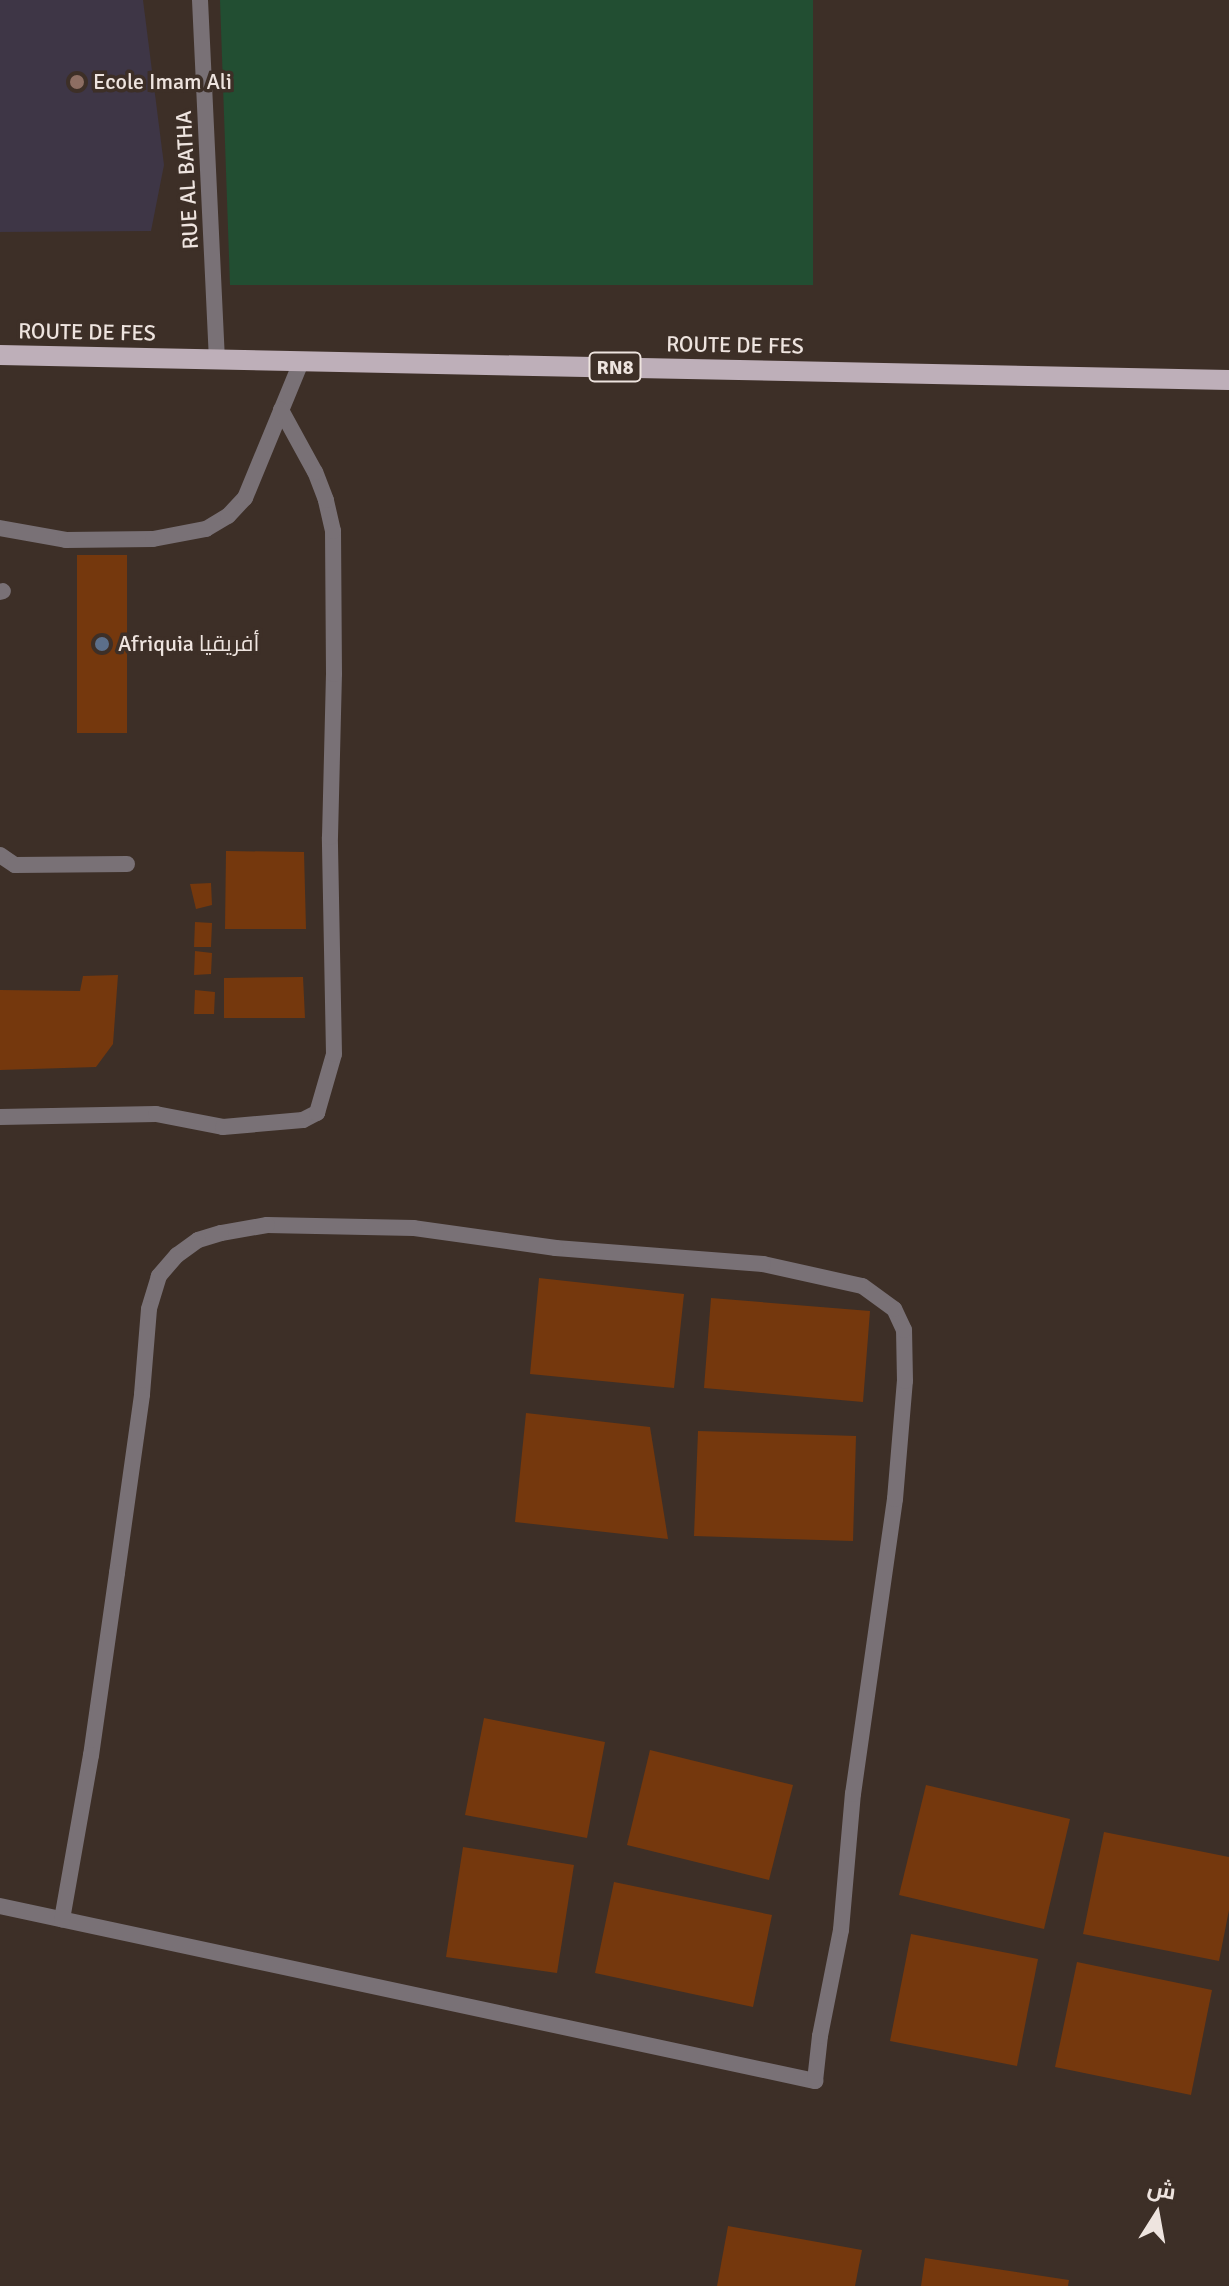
<!DOCTYPE html>
<meta charset="utf-8">
<style>
body{margin:0}
#map{position:relative;width:1229px;height:2286px;overflow:hidden;background:#3d2f27;font-family:Signika,Cairo,sans-serif}
div>[style]{position:absolute}
[style*='--x']{left:calc(var(--x)*1px);top:calc(var(--y)*1px);width:calc(var(--w)*1px);rotate:calc(var(--a)*1deg)}
.education>*{inset:0;background:#3e3646}
.green>*{inset:0;background:#224e32}
.building>*{inset:0;background:#75380d}
.service>*{height:16px;margin:-8px;padding:0 8px;transform-origin:8px;border-radius:8px;background:#797176}
.minor>*{height:16px;margin:-8px;padding:0 8px;transform-origin:8px;border-radius:8px;background:#797176}
.tertiary>*{height:16px;margin:-8px;padding:0 8px;transform-origin:8px;border-radius:8px;background:#797176}
.primary>*{height:20px;margin:-10px;padding:0 10px;transform-origin:10px;border-radius:10px;background:#beafb9}
.dots>*{width:22px;height:22px;translate:-50% -50%;box-sizing:border-box;border:4px solid #3d2f27;border-radius:50%}
span{translate:-50% -50%;white-space:nowrap;text-align:center;line-height:1.15;-webkit-text-stroke:7px #3d2f27;paint-order:stroke}
.shield-label span{padding:2px 6px;background:#3d2f27;border:2px solid;border-radius:6px;-webkit-text-stroke-width:0}
.shield-label{font-size:20px;color:#eee4df;font-weight:700}
.poi-label{font-size:22px;color:#eee4df}
.left{translate:0 -50%;text-align:left}
.street-label{font-size:22px;color:#eee4df}
.north{position:absolute;left:1117px;top:2174px;width:80px;height:80px;-webkit-text-stroke:6px #3d2f27;paint-order:stroke;rotate:11deg;font-size:22px;font-weight:700;line-height:32px;text-align:center;color:#eee4df}
.north::after{content:'';display:block;margin:auto;width:28px;height:36px;background:#eee4df;clip-path:polygon(50% 0,100% 100%,50% 72%,0 100%)}
</style>
<div id="map">
<div class="education">
<div style="clip-path:polygon(0 0,143px 0,164px 165px,151px 231px,0 232px)"></div>
</div>
<div class="green">
<div style="clip-path:polygon(220px 0,813px 0,813px 285px,230px 285px)"></div>
</div>
<div class="building">
<div style="clip-path:polygon(77px 555px,127px 555px,127px 733px,77px 733px)"></div>
<div style="clip-path:polygon(226px 851px,304px 852px,306px 929px,225px 929px)"></div>
<div style="clip-path:polygon(211px 883px,212px 905px,196px 909px,190px 884px)"></div>
<div style="clip-path:polygon(195px 922px,212px 923px,211px 947px,194px 947px)"></div>
<div style="clip-path:polygon(195px 951px,212px 953px,211px 974px,194px 975px)"></div>
<div style="clip-path:polygon(118px 975px,113px 1044px,96px 1067px,0 1070px,0 990px,80px 991px,83px 976px)"></div>
<div style="clip-path:polygon(303px 977px,305px 1018px,224px 1018px,224px 978px)"></div>
<div style="clip-path:polygon(195px 990px,215px 992px,214px 1014px,194px 1014px)"></div>
<div style="clip-path:polygon(539px 1278px,684px 1294px,674px 1388px,530px 1374px)"></div>
<div style="clip-path:polygon(711px 1298px,870px 1311px,863px 1402px,704px 1388px)"></div>
<div style="clip-path:polygon(526px 1413px,650px 1427px,668px 1539px,515px 1522px)"></div>
<div style="clip-path:polygon(698px 1431px,856px 1436px,853px 1541px,694px 1536px)"></div>
<div style="clip-path:polygon(484px 1718px,605px 1742px,587px 1838px,465px 1815px)"></div>
<div style="clip-path:polygon(650px 1750px,793px 1785px,769px 1880px,627px 1845px)"></div>
<div style="clip-path:polygon(926px 1785px,1070px 1819px,1044px 1929px,899px 1895px)"></div>
<div style="clip-path:polygon(1104px 1832px,1229px 1857px,1229px 1910px,1219px 1961px,1083px 1934px)"></div>
<div style="clip-path:polygon(463px 1847px,574px 1865px,557px 1973px,446px 1957px)"></div>
<div style="clip-path:polygon(614px 1882px,772px 1915px,753px 2007px,595px 1973px)"></div>
<div style="clip-path:polygon(911px 1934px,1038px 1959px,1017px 2066px,890px 2041px)"></div>
<div style="clip-path:polygon(1077px 1962px,1212px 1990px,1191px 2095px,1055px 2067px)"></div>
<div style="clip-path:polygon(728px 2226px,862px 2250px,855px 2286px,717px 2286px)"></div>
<div style="clip-path:polygon(925px 2258px,1069px 2280px,1068px 2286px,921px 2286px)"></div>
</div>
<div class="service">
<div style="--x:0;--y:528;--w:67;--a:10.3"></div>
<div style="--x:66;--y:540;--w:87;--a:-0.7"></div>
<div style="--x:153;--y:539;--w:54;--a:-10.7"></div>
<div style="--x:206;--y:529;--w:26;--a:-31"></div>
<div style="--x:228;--y:516;--w:25;--a:-47"></div>
<div style="--x:245;--y:498;--w:149;--a:-67.6"></div>
<div style="--x:0;--y:592;--w:3;--a:-18"></div>
<div style="--x:0;--y:855;--w:18;--a:34"></div>
<div style="--x:15;--y:865;--w:112;--a:-0.5"></div>
<div style="--x:0;--y:1117;--w:156;--a:-1.1"></div>
<div style="--x:156;--y:1114;--w:68;--a:11"></div>
<div style="--x:223;--y:1127;--w:80;--a:-5"></div>
<div style="--x:303;--y:1120;--w:16;--a:-27"></div>
<div style="--x:317;--y:1113;--w:61;--a:-73.9"></div>
<div style="--x:334;--y:1054;--w:217;--a:-91.1"></div>
<div style="--x:330;--y:837;--w:163;--a:-88.6"></div>
<div style="--x:334;--y:674;--w:143;--a:-90.4"></div>
<div style="--x:333;--y:531;--w:32;--a:-103"></div>
<div style="--x:326;--y:500;--w:30;--a:-111"></div>
<div style="--x:315;--y:472;--w:71;--a:-118.7"></div>
</div>
<div class="minor">
<div style="--x:0;--y:1906;--w:834;--a:12.12"></div>
<div style="--x:815;--y:2081;--w:45;--a:-83.7"></div>
<div style="--x:820;--y:2036;--w:108;--a:-78.8"></div>
<div style="--x:841;--y:1930;--w:137;--a:-85"></div>
<div style="--x:853;--y:1794;--w:298;--a:-81.9"></div>
<div style="--x:895;--y:1499;--w:118;--a:-85.2"></div>
<div style="--x:905;--y:1381;--w:51;--a:-91.1"></div>
<div style="--x:904;--y:1330;--w:23;--a:-115"></div>
<div style="--x:894;--y:1309;--w:39;--a:-144"></div>
<div style="--x:862;--y:1286;--w:101;--a:-167.5"></div>
<div style="--x:763;--y:1264;--w:208;--a:-175.6"></div>
<div style="--x:556;--y:1248;--w:143;--a:-172"></div>
<div style="--x:414;--y:1228;--w:147;--a:-178.8"></div>
<div style="--x:267;--y:1225;--w:47;--a:170.1"></div>
<div style="--x:221;--y:1233;--w:24;--a:163"></div>
<div style="--x:198;--y:1240;--w:26;--a:144"></div>
<div style="--x:177;--y:1255;--w:28;--a:131"></div>
<div style="--x:159;--y:1276;--w:34;--a:107"></div>
<div style="--x:149;--y:1309;--w:86;--a:94.7"></div>
<div style="--x:142;--y:1395;--w:180;--a:98"></div>
<div style="--x:117;--y:1573;--w:184;--a:98.1"></div>
<div style="--x:91;--y:1755;--w:167;--a:100"></div>
</div>
<div class="tertiary">
<div style="--x:200;--y:0;--w:358;--a:87.3"></div>
</div>
<div class="primary">
<div style="--x:0;--y:355;--w:1229;--a:1.17"></div>
</div>
<div class="dots">
<div style="left:77px;top:82px;background:#8d6e63"></div>
<div style="left:102px;top:644px;background:#5c6f8a"></div>
</div>
<div class="shield-label">
<span style="left:615px;top:367px">RN8</span>
</div>
<div class="poi-label">
<span class="left" style="left:93px;top:82px">Ecole Imam Ali</span>
<span class="left" style="left:118px;top:644px">Afriquia أفريقيا</span>
</div>
<div class="street-label">
<span style="left:187px;top:180px;rotate:-93deg">RUE AL BATHA</span>
<span style="left:87px;top:332px;rotate:1deg">ROUTE DE FES</span>
<span style="left:735px;top:345px;rotate:1deg">ROUTE DE FES</span>
</div>
<div class="north">ش</div>
</div>
